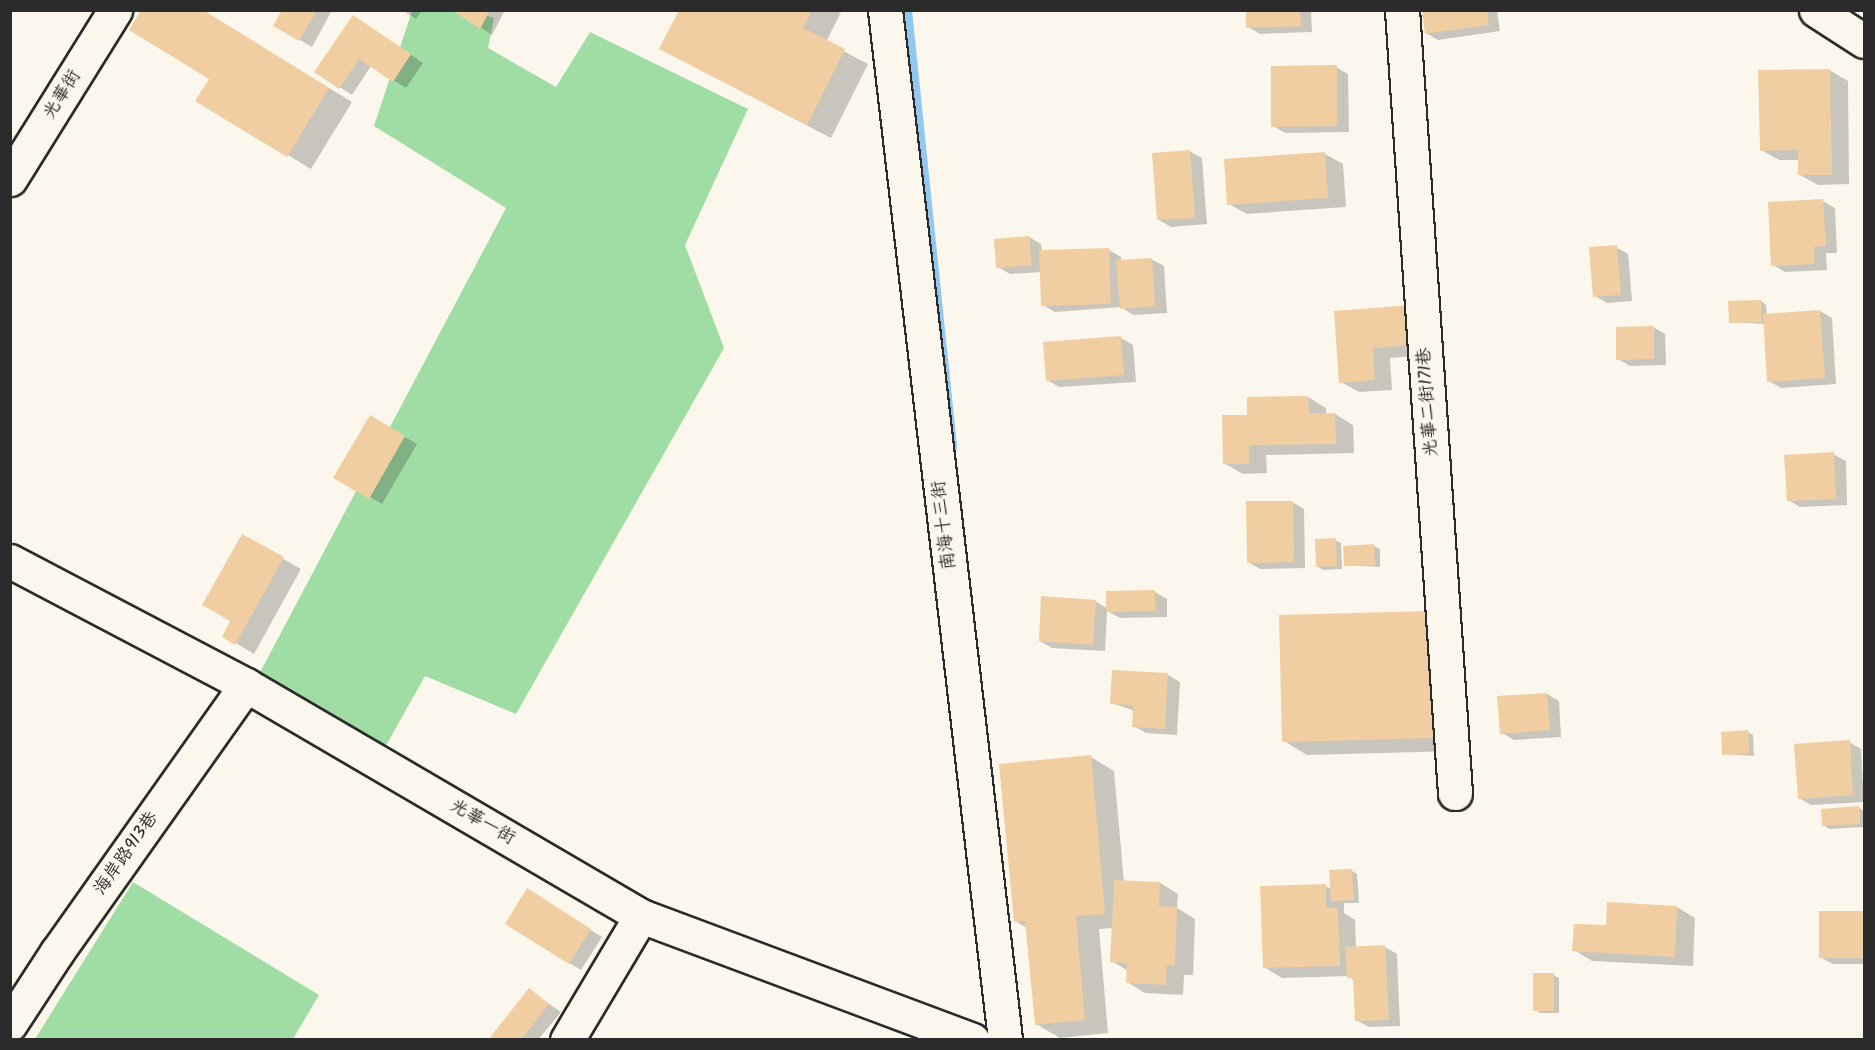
<!DOCTYPE html>
<meta charset="utf-8">
<style>
body{margin:0}
#map{position:relative;width:1875px;height:1050px;overflow:hidden;background:#fbf7ec;font-family:Kalam,"LXGW WenKai TC",sans-serif}
div>[style]{position:absolute}
[style*='--x']{left:calc(var(--x)*1px);top:calc(var(--y)*1px);width:calc(var(--w)*1px);rotate:calc(var(--a)*1deg)}
.green>*{inset:0;background:#a0dda4}
.shadow>*{inset:0;background:#0003}
.stream>*{height:9px;margin:-4.5px;padding:0 4.5px;transform-origin:4.5px;border-radius:4.5px;background:#92c8f0}
.building>*{inset:0;background:#f1cea2}
.roads{filter:drop-shadow(2px 0 #2b2b2b) drop-shadow(-2px 0 #2b2b2b) drop-shadow(0 2px #2b2b2b) drop-shadow(0 -2px #2b2b2b)}
.minor>*{height:33px;margin:-16.5px;padding:0 16.5px;transform-origin:16.5px;border-radius:16.5px;background:#fbf7ec}
span{translate:-50% -50%;white-space:nowrap;text-align:center;line-height:1.15;-webkit-text-stroke:4.5px #fbf7ec;paint-order:stroke}
.street-label{font-size:18px;color:#2b2b2b}
.frame{position:absolute;inset:0;border:12px solid #2b2b2b;pointer-events:none}
</style>
<div id="map">
<div class="green">
<div style="clip-path:polygon(412px 11px,474px 11px,494px 18px,488px 48px,556px 87px,590px 32px,748px 109px,685px 245px,724px 348px,516px 714px,425px 676px,384px 749px,257px 678px,506px 208px,374px 126px)"></div>
<div style="clip-path:polygon(133px 882px,319px 995px,293px 1039px,35px 1039px)"></div>
</div>
<div class="shadow">
<div style="clip-path:polygon(202px 10px,352px 102px,311px 169px,197px 100px,211px 78px)"></div>
<div style="clip-path:polygon(284px 10px,332px 10px,312px 47px,275px 26px)"></div>
<div style="clip-path:polygon(402px 10px,422px 10px,416px 19px)"></div>
<div style="clip-path:polygon(454px 10px,505px 10px,492px 35px)"></div>
<div style="clip-path:polygon(681px 10px,842px 10px,826px 42px,868px 64px,831px 138px,661px 49px)"></div>
<div style="clip-path:polygon(1247px 10px,1311px 10px,1312px 32px,1260px 34px,1248px 27px)"></div>
<div style="clip-path:polygon(1423px 10px,1497px 10px,1500px 31px,1438px 40px,1426px 33px)"></div>
<div style="clip-path:polygon(365px 24px,423px 63px,406px 88px,371px 66px,352px 95px,317px 72px)"></div>
<div style="clip-path:polygon(1336px 67px,1348px 74px,1349px 132px,1285px 133px,1273px 126px)"></div>
<div style="clip-path:polygon(1829px 70px,1848px 81px,1849px 184px,1818px 185px,1800px 175px,1799px 160px,1779px 160px,1761px 150px)"></div>
<div style="clip-path:polygon(1189px 151px,1202px 158px,1207px 224px,1171px 227px,1159px 220px)"></div>
<div style="clip-path:polygon(1325px 154px,1343px 164px,1346px 207px,1247px 214px,1229px 204px)"></div>
<div style="clip-path:polygon(1823px 201px,1835px 208px,1837px 253px,1826px 253px,1827px 270px,1785px 272px,1773px 265px)"></div>
<div style="clip-path:polygon(1029px 237px,1041px 244px,1042px 252px,1109px 250px,1121px 257px,1121px 261px,1151px 259px,1164px 266px,1167px 313px,1133px 315px,1121px 307px,1055px 312px,1043px 305px,1042px 272px,1010px 274px,998px 267px)"></div>
<div style="clip-path:polygon(1616px 247px,1628px 254px,1632px 301px,1607px 303px,1595px 296px)"></div>
<div style="clip-path:polygon(1761px 301px,1766px 305px,1767px 315px,1820px 311px,1832px 318px,1836px 384px,1781px 388px,1769px 381px,1765px 324px,1730px 322px)"></div>
<div style="clip-path:polygon(1412px 307px,1432px 355px,1390px 358px,1392px 390px,1359px 392px,1341px 382px)"></div>
<div style="clip-path:polygon(1653px 327px,1665px 334px,1666px 365px,1630px 366px,1618px 359px)"></div>
<div style="clip-path:polygon(1121px 338px,1133px 345px,1136px 382px,1059px 387px,1047px 380px)"></div>
<div style="clip-path:polygon(1308px 397px,1326px 408px,1326px 414px,1335px 414px,1353px 425px,1354px 453px,1266px 455px,1267px 473px,1243px 474px,1224px 463px,1249px 416px)"></div>
<div style="clip-path:polygon(371px 417px,417px 444px,382px 504px,335px 477px)"></div>
<div style="clip-path:polygon(1833px 454px,1846px 461px,1847px 505px,1800px 507px,1788px 500px)"></div>
<div style="clip-path:polygon(1292px 502px,1304px 509px,1305px 568px,1260px 569px,1248px 562px)"></div>
<div style="clip-path:polygon(243px 536px,301px 569px,254px 654px,224px 636px,232px 621px)"></div>
<div style="clip-path:polygon(1335px 540px,1341px 543px,1342px 569px,1323px 570px,1317px 566px)"></div>
<div style="clip-path:polygon(1374px 546px,1380px 549px,1380px 567px,1346px 565px)"></div>
<div style="clip-path:polygon(1155px 592px,1167px 599px,1167px 617px,1120px 618px,1107px 611px,1105px 651px,1052px 648px,1040px 641px,1095px 601px,1108px 609px)"></div>
<div style="clip-path:polygon(1430px 612px,1456px 751px,1307px 755px,1284px 741px)"></div>
<div style="clip-path:polygon(1168px 675px,1180px 682px,1177px 735px,1146px 733px,1134px 726px,1135px 711px,1112px 703px)"></div>
<div style="clip-path:polygon(1547px 694px,1559px 701px,1561px 737px,1514px 740px,1502px 733px)"></div>
<div style="clip-path:polygon(1748px 732px,1753px 735px,1754px 756px,1723px 754px)"></div>
<div style="clip-path:polygon(1849px 742px,1861px 749px,1864px 802px,1811px 805px,1799px 798px)"></div>
<div style="clip-path:polygon(1091px 757px,1114px 771px,1124px 882px,1160px 883px,1178px 894px,1177px 908px,1195px 919px,1193px 975px,1184px 975px,1183px 995px,1145px 993px,1127px 982px,1128px 971px,1112px 961px,1113px 928px,1099px 929px,1108px 1033px,1060px 1038px,1036px 1024px,1027px 928px,1015px 921px)"></div>
<div style="clip-path:polygon(1859px 808px,1864px 811px,1864px 827px,1829px 829px,1824px 825px,1823px 810px)"></div>
<div style="clip-path:polygon(1352px 871px,1357px 874px,1359px 903px,1344px 903px,1344px 913px,1355px 920px,1356px 948px,1385px 947px,1397px 954px,1400px 1026px,1369px 1027px,1356px 1020px,1355px 981px,1348px 976px,1282px 978px,1264px 967px,1325px 886px,1332px 889px)"></div>
<div style="clip-path:polygon(540px 897px,602px 937px,581px 970px,569px 963px)"></div>
<div style="clip-path:polygon(1608px 903px,1677px 907px,1695px 918px,1693px 966px,1592px 961px,1574px 950px,1607px 927px)"></div>
<div style="clip-path:polygon(1820px 913px,1864px 913px,1864px 964px,1833px 964px,1820px 957px)"></div>
<div style="clip-path:polygon(1553px 975px,1559px 978px,1559px 1013px,1540px 1013px,1535px 1010px)"></div>
<div style="clip-path:polygon(529px 990px,561px 1012px,538px 1040px,490px 1040px)"></div>
</div>
<div class="stream">
<div style="--x:907;--y:10;--w:439;--a:84.1"></div>
</div>
<div class="building">
<div style="clip-path:polygon(141px 10px,203px 10px,329px 88px,287px 157px,195px 101px,209px 79px,129px 30px)"></div>
<div style="clip-path:polygon(282px 10px,317px 10px,299px 41px,273px 26px)"></div>
<div style="clip-path:polygon(452px 10px,490px 10px,480px 29px)"></div>
<div style="clip-path:polygon(679px 10px,812px 10px,803px 28px,845px 49px,807px 125px,659px 49px)"></div>
<div style="clip-path:polygon(1246px 10px,1300px 10px,1301px 26px,1246px 28px)"></div>
<div style="clip-path:polygon(1422px 10px,1487px 10px,1489px 25px,1425px 34px)"></div>
<div style="clip-path:polygon(353px 15px,411px 54px,393px 82px,359px 59px,339px 89px,314px 72px)"></div>
<div style="clip-path:polygon(1337px 65px,1337px 126px,1271px 127px,1271px 66px)"></div>
<div style="clip-path:polygon(1830px 69px,1832px 175px,1798px 175px,1798px 150px,1760px 151px,1758px 70px)"></div>
<div style="clip-path:polygon(1190px 150px,1195px 218px,1157px 220px,1152px 153px)"></div>
<div style="clip-path:polygon(1325px 152px,1328px 198px,1227px 205px,1224px 159px)"></div>
<div style="clip-path:polygon(1823px 199px,1826px 246px,1814px 247px,1815px 264px,1771px 266px,1768px 202px)"></div>
<div style="clip-path:polygon(1029px 236px,1032px 265px,996px 268px,994px 239px)"></div>
<div style="clip-path:polygon(1617px 245px,1621px 295px,1593px 297px,1589px 247px)"></div>
<div style="clip-path:polygon(1109px 248px,1111px 304px,1041px 306px,1039px 250px)"></div>
<div style="clip-path:polygon(1152px 258px,1155px 306px,1120px 309px,1116px 260px)"></div>
<div style="clip-path:polygon(1761px 300px,1762px 322px,1729px 323px,1728px 301px)"></div>
<div style="clip-path:polygon(1412px 305px,1415px 345px,1373px 348px,1375px 380px,1339px 383px,1334px 311px)"></div>
<div style="clip-path:polygon(1820px 310px,1825px 378px,1767px 382px,1763px 314px)"></div>
<div style="clip-path:polygon(1654px 326px,1654px 359px,1616px 360px,1616px 327px)"></div>
<div style="clip-path:polygon(1121px 336px,1124px 375px,1046px 381px,1043px 342px)"></div>
<div style="clip-path:polygon(1308px 396px,1309px 413px,1335px 413px,1336px 444px,1249px 445px,1249px 464px,1223px 464px,1222px 415px,1247px 415px,1247px 397px)"></div>
<div style="clip-path:polygon(370px 415px,405px 436px,369px 499px,333px 478px)"></div>
<div style="clip-path:polygon(1834px 452px,1836px 499px,1787px 501px,1784px 455px)"></div>
<div style="clip-path:polygon(1246px 501px,1293px 501px,1294px 562px,1247px 563px)"></div>
<div style="clip-path:polygon(242px 534px,284px 557px,235px 645px,222px 637px,230px 621px,202px 605px)"></div>
<div style="clip-path:polygon(1336px 538px,1337px 566px,1316px 567px,1315px 539px)"></div>
<div style="clip-path:polygon(1374px 544px,1375px 565px,1344px 566px,1343px 546px)"></div>
<div style="clip-path:polygon(1155px 590px,1155px 611px,1106px 612px,1106px 591px)"></div>
<div style="clip-path:polygon(1041px 596px,1096px 600px,1093px 645px,1039px 641px)"></div>
<div style="clip-path:polygon(1430px 611px,1433px 738px,1282px 742px,1279px 615px)"></div>
<div style="clip-path:polygon(1112px 670px,1168px 673px,1165px 729px,1132px 727px,1133px 705px,1110px 704px)"></div>
<div style="clip-path:polygon(1547px 693px,1550px 730px,1500px 734px,1497px 696px)"></div>
<div style="clip-path:polygon(1748px 730px,1749px 754px,1722px 755px,1721px 732px)"></div>
<div style="clip-path:polygon(1850px 740px,1853px 795px,1798px 799px,1794px 744px)"></div>
<div style="clip-path:polygon(1091px 755px,1105px 914px,1076px 916px,1085px 1020px,1035px 1025px,1025px 921px,1014px 922px,999px 764px)"></div>
<div style="clip-path:polygon(1859px 806px,1860px 824px,1822px 826px,1821px 809px)"></div>
<div style="clip-path:polygon(1352px 869px,1354px 900px,1331px 901px,1329px 870px)"></div>
<div style="clip-path:polygon(1114px 880px,1160px 882px,1159px 906px,1177px 907px,1175px 965px,1167px 965px,1166px 985px,1126px 983px,1127px 963px,1110px 962px)"></div>
<div style="clip-path:polygon(1326px 884px,1326px 908px,1338px 908px,1340px 966px,1263px 968px,1260px 886px)"></div>
<div style="clip-path:polygon(527px 888px,591px 929px,569px 964px,505px 924px)"></div>
<div style="clip-path:polygon(1607px 902px,1677px 906px,1675px 957px,1572px 951px,1574px 924px,1606px 925px)"></div>
<div style="clip-path:polygon(1819px 911px,1864px 911px,1864px 958px,1819px 958px)"></div>
<div style="clip-path:polygon(1385px 945px,1389px 1020px,1355px 1021px,1353px 978px,1347px 978px,1345px 947px)"></div>
<div style="clip-path:polygon(1533px 973px,1554px 973px,1554px 1011px,1533px 1011px)"></div>
<div style="clip-path:polygon(529px 988px,549px 1004px,521px 1040px,488px 1040px)"></div>
</div>
<div class="roads">
<div class="minor">
<div style="--x:885;--y:10;--w:1037;--a:83.35"></div>
<div style="--x:1402;--y:10;--w:785;--a:86.13"></div>
<div style="--x:1816;--y:10;--w:57;--a:32.9"></div>
<div style="--x:10;--y:179;--w:199;--a:-58.1"></div>
<div style="--x:10;--y:561;--w:267;--a:27.7"></div>
<div style="--x:246;--y:685;--w:458;--a:30.3"></div>
<div style="--x:641;--y:916;--w:354;--a:20.5"></div>
<div style="--x:10;--y:1024;--w:86;--a:-56.9"></div>
<div style="--x:57;--y:952;--w:327;--a:-54.7"></div>
<div style="--x:567;--y:1040;--w:144;--a:-59.2"></div>
</div>
</div>
<div class="street-label">
<span style="left:63px;top:95px;rotate:-58deg">光華街</span>
<span style="left:1429px;top:402px;rotate:-94deg">光華二街171巷</span>
<span style="left:945px;top:525px;rotate:-97deg">南海十三街</span>
<span style="left:482px;top:823px;rotate:30deg">光華一街</span>
<span style="left:127px;top:854px;rotate:-55deg">海岸路913巷</span>
</div>
<div class="frame"></div>
</div>
